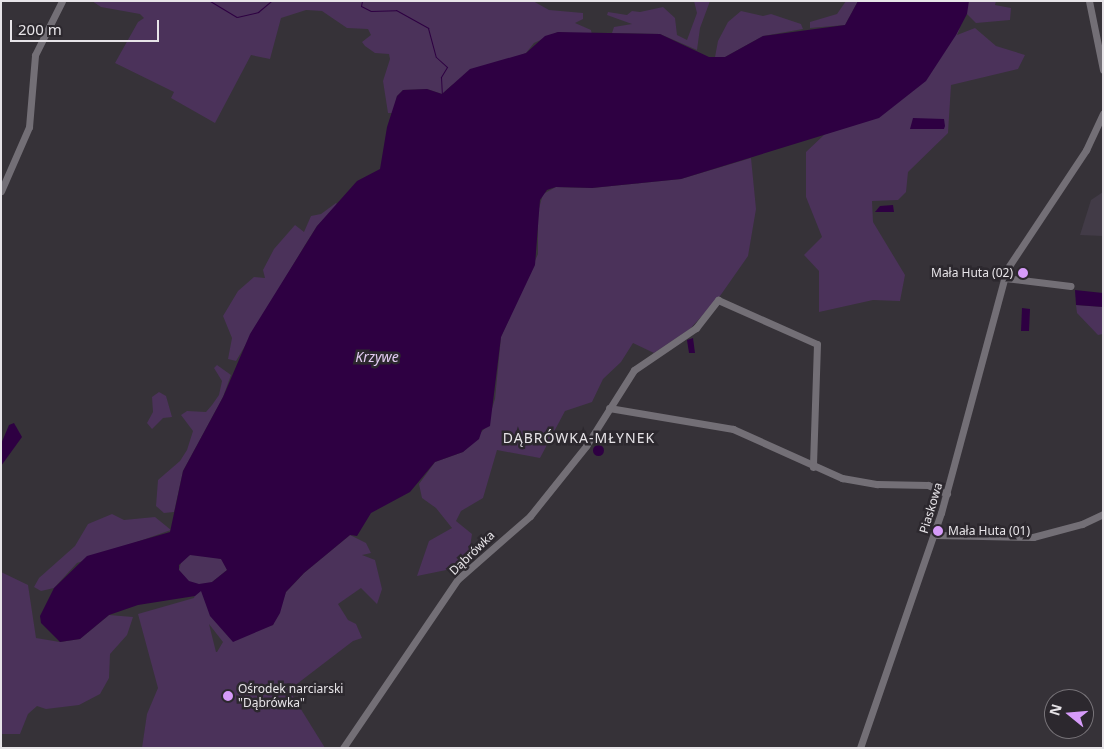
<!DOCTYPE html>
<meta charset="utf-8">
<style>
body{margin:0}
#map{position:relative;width:1104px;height:749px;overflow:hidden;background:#363238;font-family:"Noto Sans",sans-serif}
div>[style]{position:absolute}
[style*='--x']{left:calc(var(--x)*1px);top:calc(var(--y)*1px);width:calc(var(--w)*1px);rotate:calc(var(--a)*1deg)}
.built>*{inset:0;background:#423b47}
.green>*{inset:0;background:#4b325a}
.water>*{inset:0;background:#2e0042}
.round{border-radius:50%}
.stream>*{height:1px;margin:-0.5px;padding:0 0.5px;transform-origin:0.5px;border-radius:0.5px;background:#2e0042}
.minor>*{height:7px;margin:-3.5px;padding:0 3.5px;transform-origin:3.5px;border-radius:3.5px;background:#736f76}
.dots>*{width:14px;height:14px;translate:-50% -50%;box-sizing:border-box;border:2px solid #2c282e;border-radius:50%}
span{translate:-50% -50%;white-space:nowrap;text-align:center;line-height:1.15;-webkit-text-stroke:5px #2c282e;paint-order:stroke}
.poi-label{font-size:12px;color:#e7e4e8}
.right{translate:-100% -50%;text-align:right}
.left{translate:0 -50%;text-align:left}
.street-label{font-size:12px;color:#e7e4e8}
.water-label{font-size:14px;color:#e3cbf2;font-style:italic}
.neighbourhood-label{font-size:14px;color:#e7e4e8;letter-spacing:1px}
.frame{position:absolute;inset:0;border:2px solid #e7e4e8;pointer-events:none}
.north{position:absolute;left:1044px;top:689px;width:50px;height:50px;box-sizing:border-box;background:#2c282e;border:1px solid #777378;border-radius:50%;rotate:287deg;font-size:14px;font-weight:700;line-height:20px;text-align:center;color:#e7e4e8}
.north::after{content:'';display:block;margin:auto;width:18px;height:22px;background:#d69bf9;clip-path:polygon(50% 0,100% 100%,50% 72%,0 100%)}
.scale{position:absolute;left:10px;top:20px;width:149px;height:22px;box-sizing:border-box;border:2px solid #e7e4e8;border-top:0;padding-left:6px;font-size:15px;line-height:18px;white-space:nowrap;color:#e7e4e8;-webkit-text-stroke:4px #2c282e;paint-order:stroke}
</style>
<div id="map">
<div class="built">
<div style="clip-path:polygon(1103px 192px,1103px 236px,1080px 235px,1091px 200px)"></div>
</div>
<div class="green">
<div style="clip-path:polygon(92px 1px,533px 1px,549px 10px,583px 13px,583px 19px,575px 23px,591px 30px,592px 35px,558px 32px,534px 43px,526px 53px,452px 85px,442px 94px,427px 89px,403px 90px,397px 96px,393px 113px,388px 113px,383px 81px,390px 59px,389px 54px,375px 53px,365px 46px,362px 42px,371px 35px,368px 29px,347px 28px,322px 11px,306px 10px,281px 18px,270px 59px,251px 55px,215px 123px,171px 98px,174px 92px,115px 63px,138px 22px,144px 18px,140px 14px,101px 7px)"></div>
<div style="clip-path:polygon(694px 1px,710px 1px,700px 28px,697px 50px,660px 34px,612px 33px,614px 27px,632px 24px,607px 15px,608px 12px,627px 15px,632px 11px,640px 12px,663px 7px,675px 18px,677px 35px,687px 40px,697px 13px)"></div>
<div style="clip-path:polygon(846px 1px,858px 1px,845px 25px,810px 28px,810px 22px,837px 14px)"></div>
<div style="clip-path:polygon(957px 1px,996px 1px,995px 5px,1011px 8px,1010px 20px,976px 23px,967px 14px,963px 19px)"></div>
<div style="clip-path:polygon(741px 11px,763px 16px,771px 14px,801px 24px,803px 29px,763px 36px,725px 57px,715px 57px,718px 41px,728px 22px)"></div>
<div style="clip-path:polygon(960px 28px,957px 35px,975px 28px,996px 46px,1025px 55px,1018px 69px,951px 85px,948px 133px,908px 172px,906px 192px,898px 200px,872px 201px,873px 222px,905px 275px,900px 301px,873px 300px,819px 312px,819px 271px,804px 255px,822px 237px,806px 197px,806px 152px,825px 134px,860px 123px)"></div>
<div style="clip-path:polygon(751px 158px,756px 209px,748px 256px,720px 296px,690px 329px,654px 353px,633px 343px,621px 362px,603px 379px,592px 402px,565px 411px,540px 458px,497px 450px,483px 498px,461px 511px,456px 521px,472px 534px,469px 554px,461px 567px,417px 576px,429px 541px,452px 528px,436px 508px,422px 498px,419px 484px,435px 462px,463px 452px,486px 427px,495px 399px,501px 337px,538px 254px,538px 212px,543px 194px,556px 187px,592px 188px,681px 179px)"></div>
<div style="clip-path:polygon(336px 203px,338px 205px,317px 226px,305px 245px,236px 361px,228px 359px,232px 338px,223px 316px,238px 291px,254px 277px,265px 278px,263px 270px,274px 249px,295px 225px,304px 232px,311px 216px,321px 214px)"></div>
<div style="clip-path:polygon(1076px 305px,1103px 307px,1103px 334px,1098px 335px,1077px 313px)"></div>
<div style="clip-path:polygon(217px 365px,231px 375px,223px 397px,183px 471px,174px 512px,164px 513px,156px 506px,158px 480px,180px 461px,187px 450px,193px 431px,181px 415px,187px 411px,206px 412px,212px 405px,219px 395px,222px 381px,214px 368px)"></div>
<div style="clip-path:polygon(159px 392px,166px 396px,172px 417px,163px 418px,152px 429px,147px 423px,153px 412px,152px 397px)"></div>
<div style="clip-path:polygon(112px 514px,124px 520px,155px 517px,171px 530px,77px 563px,54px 588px,41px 591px,34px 587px,39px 578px,75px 546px,88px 524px)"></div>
<div style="clip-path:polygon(evenodd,350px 535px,366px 543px,371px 553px,362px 555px,375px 560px,382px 589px,377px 604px,361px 588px,338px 604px,348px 620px,356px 624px,362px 638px,353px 641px,289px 690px,325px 748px,142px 748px,147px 714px,158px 688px,138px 614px,194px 598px,196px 592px,179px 570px,182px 559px,190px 555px,203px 554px,221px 559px,226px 564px,227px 570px,212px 582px,243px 633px,273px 625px,286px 592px,304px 573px,350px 535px,209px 624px,223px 642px,217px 652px,216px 652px,209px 624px)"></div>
<div style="clip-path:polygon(1px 572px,28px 585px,36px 638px,60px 642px,80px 639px,109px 615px,133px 617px,127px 635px,110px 654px,109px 678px,100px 694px,79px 705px,46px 709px,37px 706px,28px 714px,20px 734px,1px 734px)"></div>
</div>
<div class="water">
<div style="clip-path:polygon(evenodd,858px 1px,969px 1px,967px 14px,956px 35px,926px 81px,879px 118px,681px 179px,592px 188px,556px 187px,547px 190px,540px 200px,535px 265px,501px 337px,490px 426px,482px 430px,479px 439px,463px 452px,435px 462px,410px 492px,371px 513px,357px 536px,350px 535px,304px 573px,286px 592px,280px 613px,273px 625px,233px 642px,210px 616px,201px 591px,195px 596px,138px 605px,109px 615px,80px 639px,60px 642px,41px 623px,40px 616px,54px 588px,87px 556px,170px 532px,183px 471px,223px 397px,250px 334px,317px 226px,357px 181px,380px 169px,387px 127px,397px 96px,403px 90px,427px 89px,442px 94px,470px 69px,526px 53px,545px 36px,558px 32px,660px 34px,709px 57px,725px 57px,763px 36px,845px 25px,858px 1px,190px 555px,221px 559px,227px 570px,212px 582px,199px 584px,189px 581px,179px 570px,179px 565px,190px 555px)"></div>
<div style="clip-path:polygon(913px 118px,944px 119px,945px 126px,944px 129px,910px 129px)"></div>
<div style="clip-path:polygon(893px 205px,894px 212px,875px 212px,880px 206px)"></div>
<div style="clip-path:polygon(1075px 290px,1103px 293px,1103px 307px,1076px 305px)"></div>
<div style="clip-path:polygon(1022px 308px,1030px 309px,1029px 331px,1021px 331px)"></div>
<div style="clip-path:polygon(693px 338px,695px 353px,689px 353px,687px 340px)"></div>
<div style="clip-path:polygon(14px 423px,22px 437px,1px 466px,1px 444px,9px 425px)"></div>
<div class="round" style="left:592.5px;top:444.5px;width:11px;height:11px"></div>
</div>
<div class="stream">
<div style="--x:210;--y:1;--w:31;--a:31"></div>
<div style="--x:237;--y:17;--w:22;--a:-13"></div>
<div style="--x:258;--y:12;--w:17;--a:-40"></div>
<div style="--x:362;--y:1;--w:5;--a:101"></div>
<div style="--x:361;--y:6;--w:11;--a:27"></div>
<div style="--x:371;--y:11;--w:25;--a:-2"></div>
<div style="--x:396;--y:10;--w:37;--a:29"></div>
<div style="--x:428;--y:28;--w:30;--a:75"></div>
<div style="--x:436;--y:57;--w:15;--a:42"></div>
<div style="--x:447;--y:67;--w:12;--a:121"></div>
<div style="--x:441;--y:77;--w:17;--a:87"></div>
</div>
<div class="minor">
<div style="--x:1089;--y:1;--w:70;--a:78.5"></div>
<div style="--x:1;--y:191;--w:70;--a:-66.4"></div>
<div style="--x:29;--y:127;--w:72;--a:-85.2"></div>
<div style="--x:35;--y:55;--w:60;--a:-63.4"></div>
<div style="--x:1005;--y:278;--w:66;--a:6.9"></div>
<div style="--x:609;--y:408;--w:126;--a:9.6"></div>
<div style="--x:733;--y:429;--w:120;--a:24.2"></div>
<div style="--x:842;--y:478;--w:36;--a:10"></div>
<div style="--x:877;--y:484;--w:51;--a:1.1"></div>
<div style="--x:928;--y:485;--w:21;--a:25"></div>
<div style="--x:935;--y:535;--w:98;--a:1.2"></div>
<div style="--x:1033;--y:537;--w:51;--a:-14.9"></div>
<div style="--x:1082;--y:524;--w:23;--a:-25"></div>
<div style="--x:343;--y:748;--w:204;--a:-55.8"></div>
<div style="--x:458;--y:579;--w:96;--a:-41.2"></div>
<div style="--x:530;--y:516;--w:90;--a:-51.3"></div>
<div style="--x:586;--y:446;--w:90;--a:-57.7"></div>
<div style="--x:634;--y:370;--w:75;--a:-34.1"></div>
<div style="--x:696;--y:328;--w:36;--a:-52"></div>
<div style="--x:718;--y:300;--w:108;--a:24"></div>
<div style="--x:817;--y:344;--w:123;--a:91.9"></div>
<div style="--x:860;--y:748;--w:249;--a:-71"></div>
<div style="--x:941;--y:513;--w:253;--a:-74.9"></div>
<div style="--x:1007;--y:269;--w:143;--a:-56.4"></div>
<div style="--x:1086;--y:150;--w:40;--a:-65"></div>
</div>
<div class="dots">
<div style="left:1023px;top:273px;background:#d69bf9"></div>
<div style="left:938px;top:531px;background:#d69bf9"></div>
<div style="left:228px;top:696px;background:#d69bf9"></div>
</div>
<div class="poi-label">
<span class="right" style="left:1013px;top:273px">Mała Huta (02)</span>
<span class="left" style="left:948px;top:531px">Mała Huta (01)</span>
<span class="left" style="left:238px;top:696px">Ośrodek narciarski<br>"Dąbrówka"</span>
</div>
<div class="street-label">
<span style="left:931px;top:508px;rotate:-73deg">Piaskowa</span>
<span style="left:472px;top:553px;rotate:-44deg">Dąbrówka</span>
</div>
<div class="water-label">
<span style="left:377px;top:357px">Krzywe</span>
</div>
<div class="neighbourhood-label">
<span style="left:579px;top:438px">DĄBRÓWKA-MŁYNEK</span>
</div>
<div class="frame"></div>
<div class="north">N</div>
<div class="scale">200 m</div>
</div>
